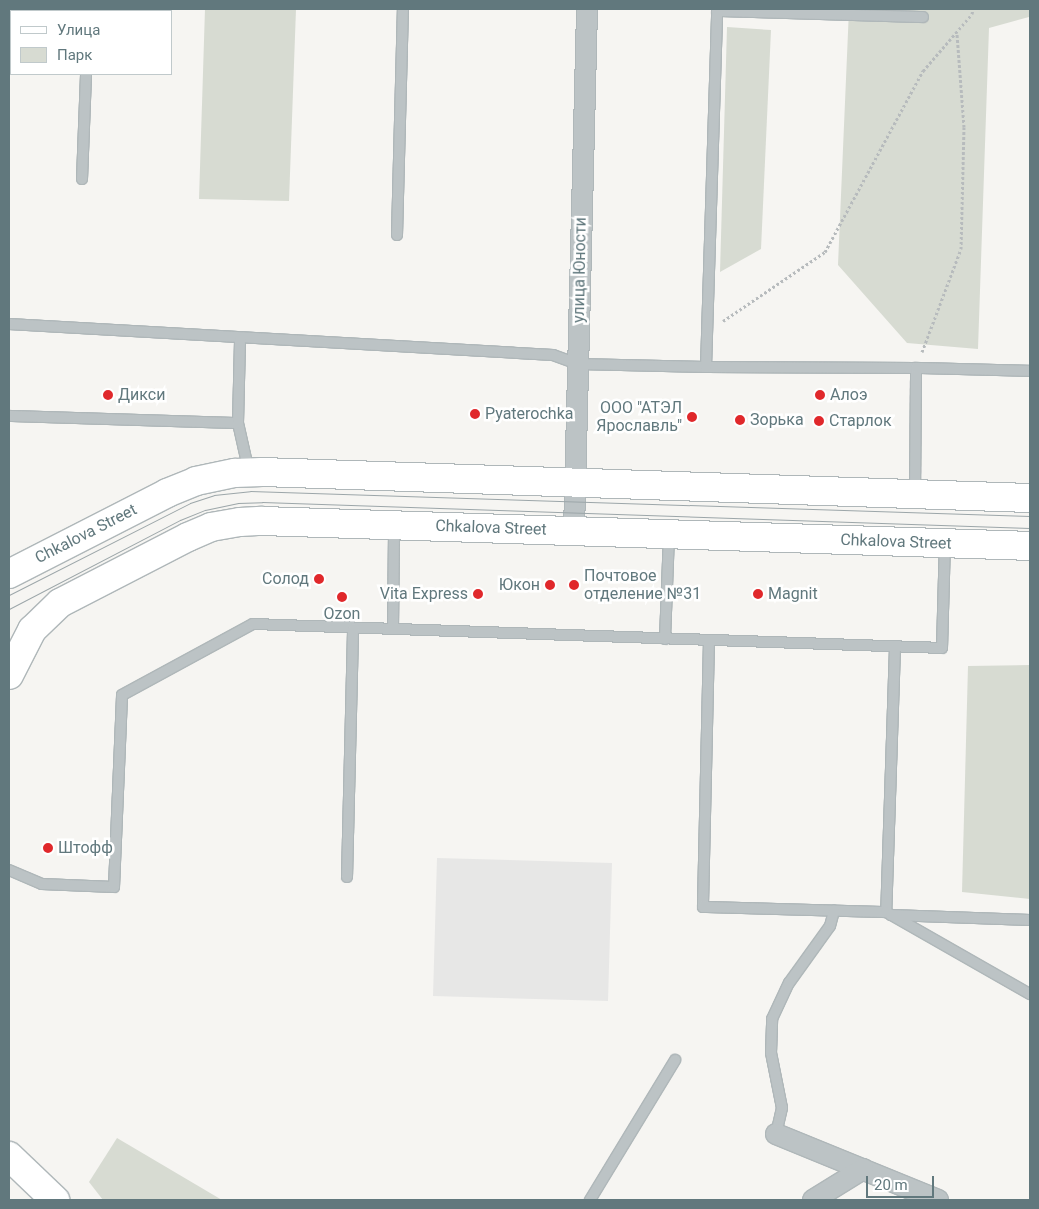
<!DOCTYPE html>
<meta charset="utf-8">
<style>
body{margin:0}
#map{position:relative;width:1039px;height:1209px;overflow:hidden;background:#f6f5f2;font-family:Roboto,sans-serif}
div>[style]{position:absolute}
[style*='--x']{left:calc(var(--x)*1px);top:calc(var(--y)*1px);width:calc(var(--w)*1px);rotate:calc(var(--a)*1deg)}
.built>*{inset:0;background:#e7e7e6}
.green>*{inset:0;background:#d7dbd2}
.path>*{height:3px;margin-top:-1.5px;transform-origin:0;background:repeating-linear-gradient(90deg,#b7bbbd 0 2.5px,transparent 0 5px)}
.roads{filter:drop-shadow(1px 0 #afb7b9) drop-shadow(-1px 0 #afb7b9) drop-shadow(0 1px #afb7b9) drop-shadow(0 -1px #afb7b9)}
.lane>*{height:10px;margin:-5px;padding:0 5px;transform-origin:5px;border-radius:5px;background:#bcc3c5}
.street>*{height:20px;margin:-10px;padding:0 10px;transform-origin:10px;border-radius:10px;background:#bcc3c5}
.secondary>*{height:28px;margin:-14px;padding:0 14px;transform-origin:14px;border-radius:14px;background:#fff}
.tram>*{height:1px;margin:-0.5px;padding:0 0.5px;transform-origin:0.5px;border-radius:0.5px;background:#9ca6a9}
.dots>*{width:14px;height:14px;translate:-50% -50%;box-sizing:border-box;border:2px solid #fff;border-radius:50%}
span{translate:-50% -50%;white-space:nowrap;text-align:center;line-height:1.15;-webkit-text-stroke:5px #fff;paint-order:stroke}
.street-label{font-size:16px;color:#61787d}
.poi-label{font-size:16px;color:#61787d}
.left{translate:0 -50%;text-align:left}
.right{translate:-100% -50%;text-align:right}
.frame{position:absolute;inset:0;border:10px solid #61787d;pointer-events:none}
.legend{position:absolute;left:10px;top:10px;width:162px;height:65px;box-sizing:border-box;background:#fff;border:1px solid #c0c9cb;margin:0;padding:6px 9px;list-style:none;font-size:15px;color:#61787d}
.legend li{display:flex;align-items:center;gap:10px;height:25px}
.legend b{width:25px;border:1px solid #c0c9cb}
.scale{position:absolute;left:866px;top:1176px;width:68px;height:22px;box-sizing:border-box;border:2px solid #61787d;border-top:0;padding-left:6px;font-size:15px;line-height:18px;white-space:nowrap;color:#61787d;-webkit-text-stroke:4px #fff;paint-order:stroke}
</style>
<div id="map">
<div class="built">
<div style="clip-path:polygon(437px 858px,612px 863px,608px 1001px,433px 996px)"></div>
</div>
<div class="green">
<div style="clip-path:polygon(205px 9px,296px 9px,289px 201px,199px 199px)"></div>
<div style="clip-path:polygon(849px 9px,1029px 9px,1029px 17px,989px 28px,978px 349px,907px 343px,838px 265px)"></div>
<div style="clip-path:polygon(727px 27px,771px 30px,761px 249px,720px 272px)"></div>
<div style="clip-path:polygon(1030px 665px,1030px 899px,962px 892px,968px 666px)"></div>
<div style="clip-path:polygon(117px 1138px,222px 1200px,103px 1200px,89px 1182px)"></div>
</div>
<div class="path">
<div style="--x:723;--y:321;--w:123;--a:-34.1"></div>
<div style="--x:825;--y:252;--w:206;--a:-61.6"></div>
<div style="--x:923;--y:71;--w:75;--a:-49.3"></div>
<div style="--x:972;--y:14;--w:5;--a:-79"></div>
<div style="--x:922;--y:352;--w:110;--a:-69.3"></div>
<div style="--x:961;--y:249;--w:122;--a:-88.6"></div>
<div style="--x:964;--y:127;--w:94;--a:-94.3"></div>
</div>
<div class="roads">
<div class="lane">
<div style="--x:89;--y:11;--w:2;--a:-90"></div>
<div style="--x:717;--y:11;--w:206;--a:1.7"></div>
<div style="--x:82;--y:179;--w:105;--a:-87.8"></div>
<div style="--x:397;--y:235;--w:226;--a:-88.5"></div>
<div style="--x:9;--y:324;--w:545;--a:3.26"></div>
<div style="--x:553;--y:355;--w:27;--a:20"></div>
<div style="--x:578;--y:364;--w:128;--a:1.3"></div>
<div style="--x:706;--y:367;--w:210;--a:0.3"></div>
<div style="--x:706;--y:367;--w:358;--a:-88.2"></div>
<div style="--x:9;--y:416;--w:229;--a:1.8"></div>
<div style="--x:238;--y:423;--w:50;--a:77.3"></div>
<div style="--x:238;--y:423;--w:84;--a:-88.6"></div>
<div style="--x:915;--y:492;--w:124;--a:-89.5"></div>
<div style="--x:916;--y:368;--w:114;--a:1.5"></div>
<div style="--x:393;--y:629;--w:103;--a:-89.4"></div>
<div style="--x:665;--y:639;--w:104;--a:-87.8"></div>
<div style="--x:709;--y:640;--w:267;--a:91.3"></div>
<div style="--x:703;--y:907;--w:183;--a:1.6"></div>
<div style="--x:895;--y:647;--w:265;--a:91.9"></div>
<div style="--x:886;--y:912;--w:166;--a:29.7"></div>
<div style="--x:9;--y:870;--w:36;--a:23"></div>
<div style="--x:42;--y:884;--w:72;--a:2.4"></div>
<div style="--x:114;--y:887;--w:192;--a:-87.6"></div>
<div style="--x:122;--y:695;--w:149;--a:-28.5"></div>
<div style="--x:253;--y:624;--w:689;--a:1.99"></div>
<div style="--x:942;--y:648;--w:105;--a:-88.4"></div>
<div style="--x:347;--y:877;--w:249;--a:-88.6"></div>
<div style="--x:891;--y:915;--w:139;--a:2.1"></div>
<div style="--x:776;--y:1134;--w:27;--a:-77"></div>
<div style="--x:782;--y:1108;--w:56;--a:-101.3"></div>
<div style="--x:771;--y:1053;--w:34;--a:-88"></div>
<div style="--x:772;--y:1019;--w:40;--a:-65"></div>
<div style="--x:789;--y:983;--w:70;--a:-54.3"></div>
<div style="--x:830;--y:926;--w:16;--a:-75"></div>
<div style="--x:590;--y:1200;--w:164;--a:-58.7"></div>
</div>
<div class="street">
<div style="--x:574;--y:531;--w:522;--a:-88.57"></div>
<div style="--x:776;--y:1134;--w:175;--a:22.2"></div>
<div style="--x:813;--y:1200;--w:59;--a:-31.8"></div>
</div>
<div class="secondary">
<div style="--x:9;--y:574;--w:178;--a:-27.1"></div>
<div style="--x:167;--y:493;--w:31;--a:-22"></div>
<div style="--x:196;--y:481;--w:40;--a:-12"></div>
<div style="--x:235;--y:473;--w:27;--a:-2"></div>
<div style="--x:262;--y:472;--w:768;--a:1.94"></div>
<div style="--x:9;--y:675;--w:51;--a:-62.9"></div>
<div style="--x:32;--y:630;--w:39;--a:-44"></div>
<div style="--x:60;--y:603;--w:144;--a:-27.3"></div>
<div style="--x:188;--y:537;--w:25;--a:-23"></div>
<div style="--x:211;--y:527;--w:29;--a:-10"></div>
<div style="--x:240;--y:522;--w:22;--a:-3"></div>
<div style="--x:262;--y:521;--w:768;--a:1.86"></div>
<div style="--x:9;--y:1156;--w:64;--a:43.7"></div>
</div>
</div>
<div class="tram">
<div style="--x:9;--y:595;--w:203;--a:-26.9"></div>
<div style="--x:190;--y:503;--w:25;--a:-18"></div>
<div style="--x:214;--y:495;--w:36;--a:-6"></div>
<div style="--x:250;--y:491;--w:780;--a:1.84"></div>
<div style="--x:9;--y:609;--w:193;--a:-27.5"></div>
<div style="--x:180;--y:520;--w:27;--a:-22"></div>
<div style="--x:205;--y:510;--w:34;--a:-12"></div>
<div style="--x:238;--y:503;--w:24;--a:-2"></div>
<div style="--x:262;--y:502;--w:768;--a:1.94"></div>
</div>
<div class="dots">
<div style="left:108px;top:395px;background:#e0282b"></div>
<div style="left:820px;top:395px;background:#e0282b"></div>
<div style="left:475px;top:414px;background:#e0282b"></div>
<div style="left:692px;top:417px;background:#e0282b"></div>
<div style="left:740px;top:420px;background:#e0282b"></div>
<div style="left:819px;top:421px;background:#e0282b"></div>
<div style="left:319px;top:579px;background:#e0282b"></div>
<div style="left:550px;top:585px;background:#e0282b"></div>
<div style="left:574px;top:585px;background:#e0282b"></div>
<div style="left:478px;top:594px;background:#e0282b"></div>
<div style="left:758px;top:594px;background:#e0282b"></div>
<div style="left:342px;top:597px;background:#e0282b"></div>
<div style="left:48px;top:848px;background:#e0282b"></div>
</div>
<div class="street-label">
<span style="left:580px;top:270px;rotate:-89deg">улица Юности</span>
<span style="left:491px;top:528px;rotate:2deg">Chkalova Street</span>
<span style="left:86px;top:534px;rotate:-27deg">Chkalova Street</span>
<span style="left:896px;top:542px;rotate:2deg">Chkalova Street</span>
</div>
<div class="poi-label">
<span class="left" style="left:118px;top:395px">Дикси</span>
<span class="left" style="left:830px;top:395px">Алоэ</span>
<span class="right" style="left:682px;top:417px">ООО "АТЭЛ<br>Ярославль"</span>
<span class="left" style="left:485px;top:414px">Pyaterochka</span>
<span class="left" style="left:750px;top:420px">Зорька</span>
<span class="left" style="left:829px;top:421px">Старлок</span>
<span class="left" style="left:584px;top:585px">Почтовое<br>отделение №31</span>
<span class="right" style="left:309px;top:579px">Солод</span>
<span class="right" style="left:540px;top:585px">Юкон</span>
<span class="right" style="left:468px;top:594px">Vita Express</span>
<span class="left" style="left:768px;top:594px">Magnit</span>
<span style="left:342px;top:614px">Ozon</span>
<span class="left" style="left:58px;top:848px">Штофф</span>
</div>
<div class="frame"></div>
<ul class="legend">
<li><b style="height:6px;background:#fff"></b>Улица</li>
<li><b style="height:14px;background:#d7dbd2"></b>Парк</li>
</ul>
<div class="scale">20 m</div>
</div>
